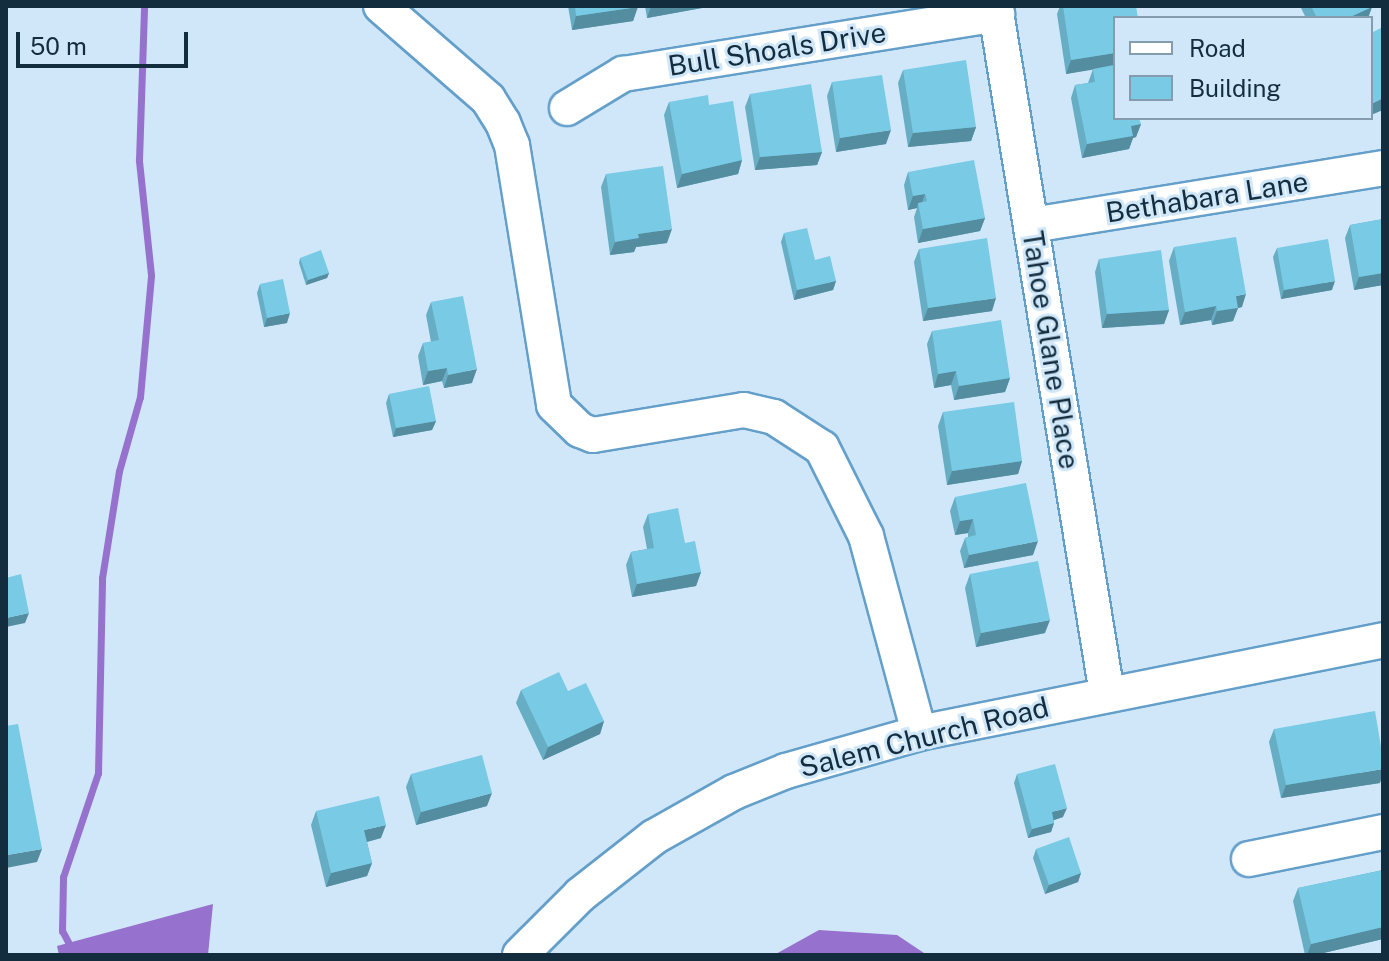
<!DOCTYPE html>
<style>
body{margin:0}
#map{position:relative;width:1389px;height:961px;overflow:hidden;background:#cfe7f9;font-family:"Public Sans",sans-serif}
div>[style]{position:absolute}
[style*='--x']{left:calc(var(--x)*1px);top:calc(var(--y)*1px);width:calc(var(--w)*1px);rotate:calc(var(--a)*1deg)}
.water>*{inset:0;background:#9771ce}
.stream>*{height:7px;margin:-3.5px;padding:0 3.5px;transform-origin:3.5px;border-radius:3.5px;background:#9771ce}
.roads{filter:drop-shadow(2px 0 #649fca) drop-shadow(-2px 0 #649fca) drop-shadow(0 2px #649fca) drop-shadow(0 -2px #649fca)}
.minor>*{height:34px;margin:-17px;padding:0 17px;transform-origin:17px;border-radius:17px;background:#fff}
.wall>*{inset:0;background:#67aec5}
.shaded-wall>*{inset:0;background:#548da0}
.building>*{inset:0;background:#78cae5}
span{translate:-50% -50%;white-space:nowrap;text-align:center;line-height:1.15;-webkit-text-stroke:6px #cfe7f9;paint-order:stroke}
.street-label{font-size:28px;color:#142d3e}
.frame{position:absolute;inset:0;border:8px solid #142d3e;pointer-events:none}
.legend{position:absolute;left:1113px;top:16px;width:260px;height:104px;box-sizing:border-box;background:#cfe7f9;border:2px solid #849dae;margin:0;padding:10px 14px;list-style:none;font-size:24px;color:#142d3e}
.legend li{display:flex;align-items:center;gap:16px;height:40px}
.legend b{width:40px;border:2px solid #849dae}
.scale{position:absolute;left:16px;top:32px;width:172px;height:36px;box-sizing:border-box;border:4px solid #142d3e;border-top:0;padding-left:10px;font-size:24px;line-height:28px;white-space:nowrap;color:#142d3e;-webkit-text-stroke:6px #cfe7f9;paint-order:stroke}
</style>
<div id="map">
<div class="water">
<div style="clip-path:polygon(213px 904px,208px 955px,59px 955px,57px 946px)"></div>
<div style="clip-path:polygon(819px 930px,897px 935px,927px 955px,774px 955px)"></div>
</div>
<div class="stream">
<div style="--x:75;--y:955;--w:27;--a:-118"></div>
<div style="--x:62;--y:931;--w:54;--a:-88.9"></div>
<div style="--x:63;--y:877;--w:110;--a:-71.4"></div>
<div style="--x:98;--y:773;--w:195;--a:-88.8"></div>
<div style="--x:102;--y:578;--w:108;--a:-81"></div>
<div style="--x:119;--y:471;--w:77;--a:-74.2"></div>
<div style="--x:140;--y:397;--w:122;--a:-84.8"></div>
<div style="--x:151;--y:275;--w:116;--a:-96"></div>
<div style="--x:139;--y:160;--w:154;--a:-88.1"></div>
</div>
<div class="roads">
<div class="minor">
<div style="--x:381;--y:6;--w:142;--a:41"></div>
<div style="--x:488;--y:99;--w:28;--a:58"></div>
<div style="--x:503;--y:123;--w:24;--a:68"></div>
<div style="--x:512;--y:145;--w:263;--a:80.8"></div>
<div style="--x:554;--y:405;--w:36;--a:44"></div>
<div style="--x:580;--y:430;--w:14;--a:21"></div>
<div style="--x:593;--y:435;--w:153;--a:-9.4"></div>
<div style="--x:744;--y:410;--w:31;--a:13"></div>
<div style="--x:774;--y:417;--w:57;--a:32.9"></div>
<div style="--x:822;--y:448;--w:98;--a:63.4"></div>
<div style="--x:866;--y:536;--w:204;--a:74.9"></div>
<div style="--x:995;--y:6;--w:697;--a:80.75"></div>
<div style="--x:567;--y:108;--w:66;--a:-31.3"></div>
<div style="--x:623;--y:74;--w:379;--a:-9.1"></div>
<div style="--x:1032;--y:225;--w:356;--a:-9.2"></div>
<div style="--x:1249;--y:859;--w:137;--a:-11.4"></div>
<div style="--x:520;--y:955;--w:85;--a:-45"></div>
<div style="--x:580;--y:895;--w:94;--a:-38.1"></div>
<div style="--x:654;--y:837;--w:92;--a:-29.4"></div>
<div style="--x:734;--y:792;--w:56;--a:-22"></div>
<div style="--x:786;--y:771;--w:138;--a:-15.9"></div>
<div style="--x:919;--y:733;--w:473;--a:-11.3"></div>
</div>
</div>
<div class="wall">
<div style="clip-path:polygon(568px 6px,637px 6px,633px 21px,572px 30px)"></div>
<div style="clip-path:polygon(645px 6px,713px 6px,647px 18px)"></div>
<div style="clip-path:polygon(1060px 6px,1136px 6px,1115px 18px,1115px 118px,1141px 124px,1136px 137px,1133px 138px,1129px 149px,1082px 158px,1071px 98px,1075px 85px,1088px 83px,1093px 69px,1066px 74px,1057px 14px)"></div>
<div style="clip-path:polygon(1300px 6px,1371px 6px,1372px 7px,1368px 18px,1306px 18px)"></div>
<div style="clip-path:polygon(903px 70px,976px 127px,971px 141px,908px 147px,898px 83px)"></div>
<div style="clip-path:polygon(832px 82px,886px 144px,836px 152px,827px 96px)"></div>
<div style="clip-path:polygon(750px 94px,822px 152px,817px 165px,755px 170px,745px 107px)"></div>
<div style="clip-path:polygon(669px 102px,709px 105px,742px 160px,738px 174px,677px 188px,664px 115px)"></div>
<div style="clip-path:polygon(908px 172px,985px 218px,980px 231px,918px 243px,914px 217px,917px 208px,908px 210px,904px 185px)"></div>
<div style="clip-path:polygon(606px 174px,667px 243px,636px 247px,634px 252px,610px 255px,601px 187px)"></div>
<div style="clip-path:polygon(1383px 219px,1383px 285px,1354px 290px,1345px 238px,1350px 225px)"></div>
<div style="clip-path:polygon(784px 233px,836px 281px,833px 290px,794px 300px,781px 242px)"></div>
<div style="clip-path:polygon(1174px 247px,1242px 307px,1238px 308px,1233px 321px,1212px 325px,1211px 320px,1180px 325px,1169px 261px)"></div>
<div style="clip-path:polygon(1277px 248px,1332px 290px,1281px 299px,1273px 257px)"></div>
<div style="clip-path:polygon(919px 249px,992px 311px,923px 321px,914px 262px)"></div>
<div style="clip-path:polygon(300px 258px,329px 273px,327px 278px,306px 285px,299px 263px)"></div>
<div style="clip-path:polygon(1099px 259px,1169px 310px,1164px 324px,1102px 328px,1095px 272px)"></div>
<div style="clip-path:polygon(260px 284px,287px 323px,264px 327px,257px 293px)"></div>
<div style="clip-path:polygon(431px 302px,472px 383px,444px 388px,442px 381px,423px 385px,418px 356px,423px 343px,431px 342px,426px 315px)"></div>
<div style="clip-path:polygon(932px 331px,1010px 378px,1005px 392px,954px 400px,951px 385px,934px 388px,927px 344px)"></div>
<div style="clip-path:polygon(389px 394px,436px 421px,432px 430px,393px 437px,386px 403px)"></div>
<div style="clip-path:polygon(943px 412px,1022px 461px,1018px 474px,947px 485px,938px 426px)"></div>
<div style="clip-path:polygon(955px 497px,1033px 555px,964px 568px,960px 551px,965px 538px,968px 537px,968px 533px,955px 535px,950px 511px)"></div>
<div style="clip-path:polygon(648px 514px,685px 543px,701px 572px,696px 586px,632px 597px,626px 565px,631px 552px,647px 549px,643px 527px)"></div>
<div style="clip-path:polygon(970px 574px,1045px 633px,976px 647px,965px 588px)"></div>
<div style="clip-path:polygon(521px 690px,568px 691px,604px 721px,600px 734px,543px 760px,516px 703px)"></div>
<div style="clip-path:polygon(1274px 729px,1380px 783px,1281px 798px,1269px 742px)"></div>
<div style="clip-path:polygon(411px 774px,487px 806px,416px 825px,406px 787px)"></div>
<div style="clip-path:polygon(1017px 774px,1063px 817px,1054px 820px,1054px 823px,1051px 832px,1028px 838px,1014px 783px)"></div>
<div style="clip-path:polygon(316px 811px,381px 838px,367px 842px,372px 863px,367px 876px,326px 887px,311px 825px)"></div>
<div style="clip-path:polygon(1036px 849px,1081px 873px,1078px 882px,1045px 894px,1033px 858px)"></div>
<div style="clip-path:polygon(1383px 870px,1383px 939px,1315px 955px,1305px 955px,1293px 901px,1298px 888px)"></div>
</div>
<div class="shaded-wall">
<div style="clip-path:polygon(651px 6px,713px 6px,647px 18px)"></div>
<div style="clip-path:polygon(638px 7px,633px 21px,572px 30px,576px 16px)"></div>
<div style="clip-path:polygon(1372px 7px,1368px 18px,1348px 18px)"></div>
<div style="clip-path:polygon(1115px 53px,1115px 66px,1066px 74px,1071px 60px)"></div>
<div style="clip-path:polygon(1383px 98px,1383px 110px,1371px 115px,1371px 104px)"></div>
<div style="clip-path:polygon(1141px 124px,1136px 137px,1133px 138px,1129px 149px,1082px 158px,1087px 144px,1131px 126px)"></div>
<div style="clip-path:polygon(976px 127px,971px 141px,908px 147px,913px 133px)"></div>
<div style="clip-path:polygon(891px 130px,886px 144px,836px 152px,840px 138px)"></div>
<div style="clip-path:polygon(822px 152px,817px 165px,755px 170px,760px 157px)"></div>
<div style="clip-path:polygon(742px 160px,738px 174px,677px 188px,682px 174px)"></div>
<div style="clip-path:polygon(925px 194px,920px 208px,918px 203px,917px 208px,908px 210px,913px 196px)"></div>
<div style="clip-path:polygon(985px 218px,980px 231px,918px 243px,923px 229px)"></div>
<div style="clip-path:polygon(672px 229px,667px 243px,636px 247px,634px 252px,610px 255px,615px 242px,638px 234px)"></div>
<div style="clip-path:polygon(329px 273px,327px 278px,306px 285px,308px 280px)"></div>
<div style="clip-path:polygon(1383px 273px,1383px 285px,1354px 290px,1359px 277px)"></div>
<div style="clip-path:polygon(836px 281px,833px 290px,794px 300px,797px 290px)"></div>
<div style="clip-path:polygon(1335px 281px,1332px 290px,1281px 299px,1284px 290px)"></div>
<div style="clip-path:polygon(1246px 294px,1242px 307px,1238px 308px,1233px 321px,1212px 325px,1217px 311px,1236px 296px)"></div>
<div style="clip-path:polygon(996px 298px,992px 311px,923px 321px,928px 308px)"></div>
<div style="clip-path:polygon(1216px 306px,1211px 320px,1180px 325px,1185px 312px)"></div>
<div style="clip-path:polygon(1169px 310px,1164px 324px,1102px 328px,1107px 314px)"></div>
<div style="clip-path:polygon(290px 313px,287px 323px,264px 327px,267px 318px)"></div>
<div style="clip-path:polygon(447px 368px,442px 381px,423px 385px,428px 371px)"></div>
<div style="clip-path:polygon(477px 369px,472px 383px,444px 388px,448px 375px)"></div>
<div style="clip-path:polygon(956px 371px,951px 385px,934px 388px,938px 374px)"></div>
<div style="clip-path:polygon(1010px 378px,1005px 392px,954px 400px,959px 386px)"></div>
<div style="clip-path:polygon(436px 421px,432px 430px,393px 437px,396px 428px)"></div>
<div style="clip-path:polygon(1022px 461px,1018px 474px,947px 485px,952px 471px)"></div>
<div style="clip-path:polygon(973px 519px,968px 533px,955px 535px,960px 521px)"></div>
<div style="clip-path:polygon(1038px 541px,1033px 555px,964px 568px,969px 555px)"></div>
<div style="clip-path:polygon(701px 572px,696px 586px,632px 597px,637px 584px)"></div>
<div style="clip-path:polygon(29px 613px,25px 623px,6px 627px,6px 618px)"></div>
<div style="clip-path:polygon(1050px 620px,1045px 633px,976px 647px,981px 633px)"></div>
<div style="clip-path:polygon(604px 721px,600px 734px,543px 760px,548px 747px)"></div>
<div style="clip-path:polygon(1383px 769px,1383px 774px,1380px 783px,1281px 798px,1286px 785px)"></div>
<div style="clip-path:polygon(492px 793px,487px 806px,416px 825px,421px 812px)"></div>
<div style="clip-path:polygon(1067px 808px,1063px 817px,1048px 822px,1052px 812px)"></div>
<div style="clip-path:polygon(1054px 823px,1051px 832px,1028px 838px,1032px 829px)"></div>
<div style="clip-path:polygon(386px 825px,381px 838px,359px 844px,364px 830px)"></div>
<div style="clip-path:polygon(42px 849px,37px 862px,6px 868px,7px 855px)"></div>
<div style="clip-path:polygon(372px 863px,367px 876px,326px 887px,331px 873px)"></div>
<div style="clip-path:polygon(1081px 873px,1078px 882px,1045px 894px,1049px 885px)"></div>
<div style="clip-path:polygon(1383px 927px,1383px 939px,1315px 955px,1307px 955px,1311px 944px)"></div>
</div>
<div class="building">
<div style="clip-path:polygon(575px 6px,637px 6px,638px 7px,576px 16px)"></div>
<div style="clip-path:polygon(1063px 6px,1136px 6px,1138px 18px,1115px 18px,1115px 53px,1071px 60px)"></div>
<div style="clip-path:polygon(1311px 6px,1371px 6px,1372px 7px,1348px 18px,1317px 18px)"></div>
<div style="clip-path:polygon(1381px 28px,1383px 33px,1383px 98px,1371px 104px,1371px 33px)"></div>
<div style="clip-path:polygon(966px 60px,976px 127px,913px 133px,903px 70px)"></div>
<div style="clip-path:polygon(1114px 65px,1115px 118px,1139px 118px,1141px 124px,1131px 126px,1133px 136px,1087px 144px,1075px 85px,1095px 82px,1093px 69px)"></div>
<div style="clip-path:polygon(882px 75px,891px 130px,840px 138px,832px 82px)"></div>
<div style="clip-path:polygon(811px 84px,822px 152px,760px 157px,750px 94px)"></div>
<div style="clip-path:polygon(708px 95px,709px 105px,733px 101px,742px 160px,682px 174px,669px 102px)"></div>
<div style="clip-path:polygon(974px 160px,985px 218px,923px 229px,918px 203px,927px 201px,925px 194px,913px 196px,908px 172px)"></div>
<div style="clip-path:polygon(663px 166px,672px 229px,638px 234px,639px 238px,615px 242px,606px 174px)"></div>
<div style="clip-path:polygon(1383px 219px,1383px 273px,1359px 277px,1350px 225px)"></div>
<div style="clip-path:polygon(807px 228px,815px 260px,830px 256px,836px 281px,797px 290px,784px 233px)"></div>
<div style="clip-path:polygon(1236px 237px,1246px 294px,1236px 296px,1238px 308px,1217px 311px,1216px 306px,1185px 312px,1174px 247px)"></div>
<div style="clip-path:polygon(987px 238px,996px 298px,928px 308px,919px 249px)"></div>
<div style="clip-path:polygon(1328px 239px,1335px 281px,1284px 290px,1277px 248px)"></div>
<div style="clip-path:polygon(321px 250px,329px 273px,308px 280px,300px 258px)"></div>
<div style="clip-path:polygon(1161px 250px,1169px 310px,1107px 314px,1099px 259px)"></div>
<div style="clip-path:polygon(283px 279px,290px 313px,267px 318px,260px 284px)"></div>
<div style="clip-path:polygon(463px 296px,477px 369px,448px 375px,447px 368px,428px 371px,423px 343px,439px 340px,431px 302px)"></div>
<div style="clip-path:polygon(1001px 320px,1010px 378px,959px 386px,956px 371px,938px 374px,932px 331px)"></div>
<div style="clip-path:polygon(429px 386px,436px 421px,396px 428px,389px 394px)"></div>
<div style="clip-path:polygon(1014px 402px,1022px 461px,952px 471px,943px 412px)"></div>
<div style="clip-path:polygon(1026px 483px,1038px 541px,969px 555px,965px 538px,976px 535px,973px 519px,960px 521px,955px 497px)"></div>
<div style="clip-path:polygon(678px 508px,685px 543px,695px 541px,701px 572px,637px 584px,631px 552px,654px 548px,648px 514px)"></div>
<div style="clip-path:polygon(1038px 561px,1050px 620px,981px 633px,970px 574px)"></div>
<div style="clip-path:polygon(21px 574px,29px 613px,6px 618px,6px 578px)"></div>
<div style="clip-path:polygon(559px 672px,568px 691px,586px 683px,604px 721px,548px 747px,521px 690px)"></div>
<div style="clip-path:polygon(1375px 711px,1383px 759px,1383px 769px,1286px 785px,1274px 729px)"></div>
<div style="clip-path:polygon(18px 724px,42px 849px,7px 855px,6px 848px,6px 726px)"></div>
<div style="clip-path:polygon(482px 755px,492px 793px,421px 812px,411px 774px)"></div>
<div style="clip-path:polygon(1055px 764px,1067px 808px,1052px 812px,1054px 823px,1032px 829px,1017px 774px)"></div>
<div style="clip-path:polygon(379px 796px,386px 825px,364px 830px,372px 863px,331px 873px,316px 811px)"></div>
<div style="clip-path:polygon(1069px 837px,1081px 873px,1049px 885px,1036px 849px)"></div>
<div style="clip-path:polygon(1383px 870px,1383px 927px,1311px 944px,1298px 888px)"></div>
</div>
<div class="street-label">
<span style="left:777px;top:49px;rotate:-9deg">Bull Shoals Drive</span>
<span style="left:1207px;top:197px;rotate:-9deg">Bethabara Lane</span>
<span style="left:1051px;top:350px;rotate:81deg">Tahoe Glane Place</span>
<span style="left:924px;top:737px;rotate:-14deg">Salem Church Road</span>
</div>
<div class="frame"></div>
<ul class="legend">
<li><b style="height:10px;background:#fff"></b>Road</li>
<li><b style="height:22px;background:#78cae5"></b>Building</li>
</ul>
<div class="scale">50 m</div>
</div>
